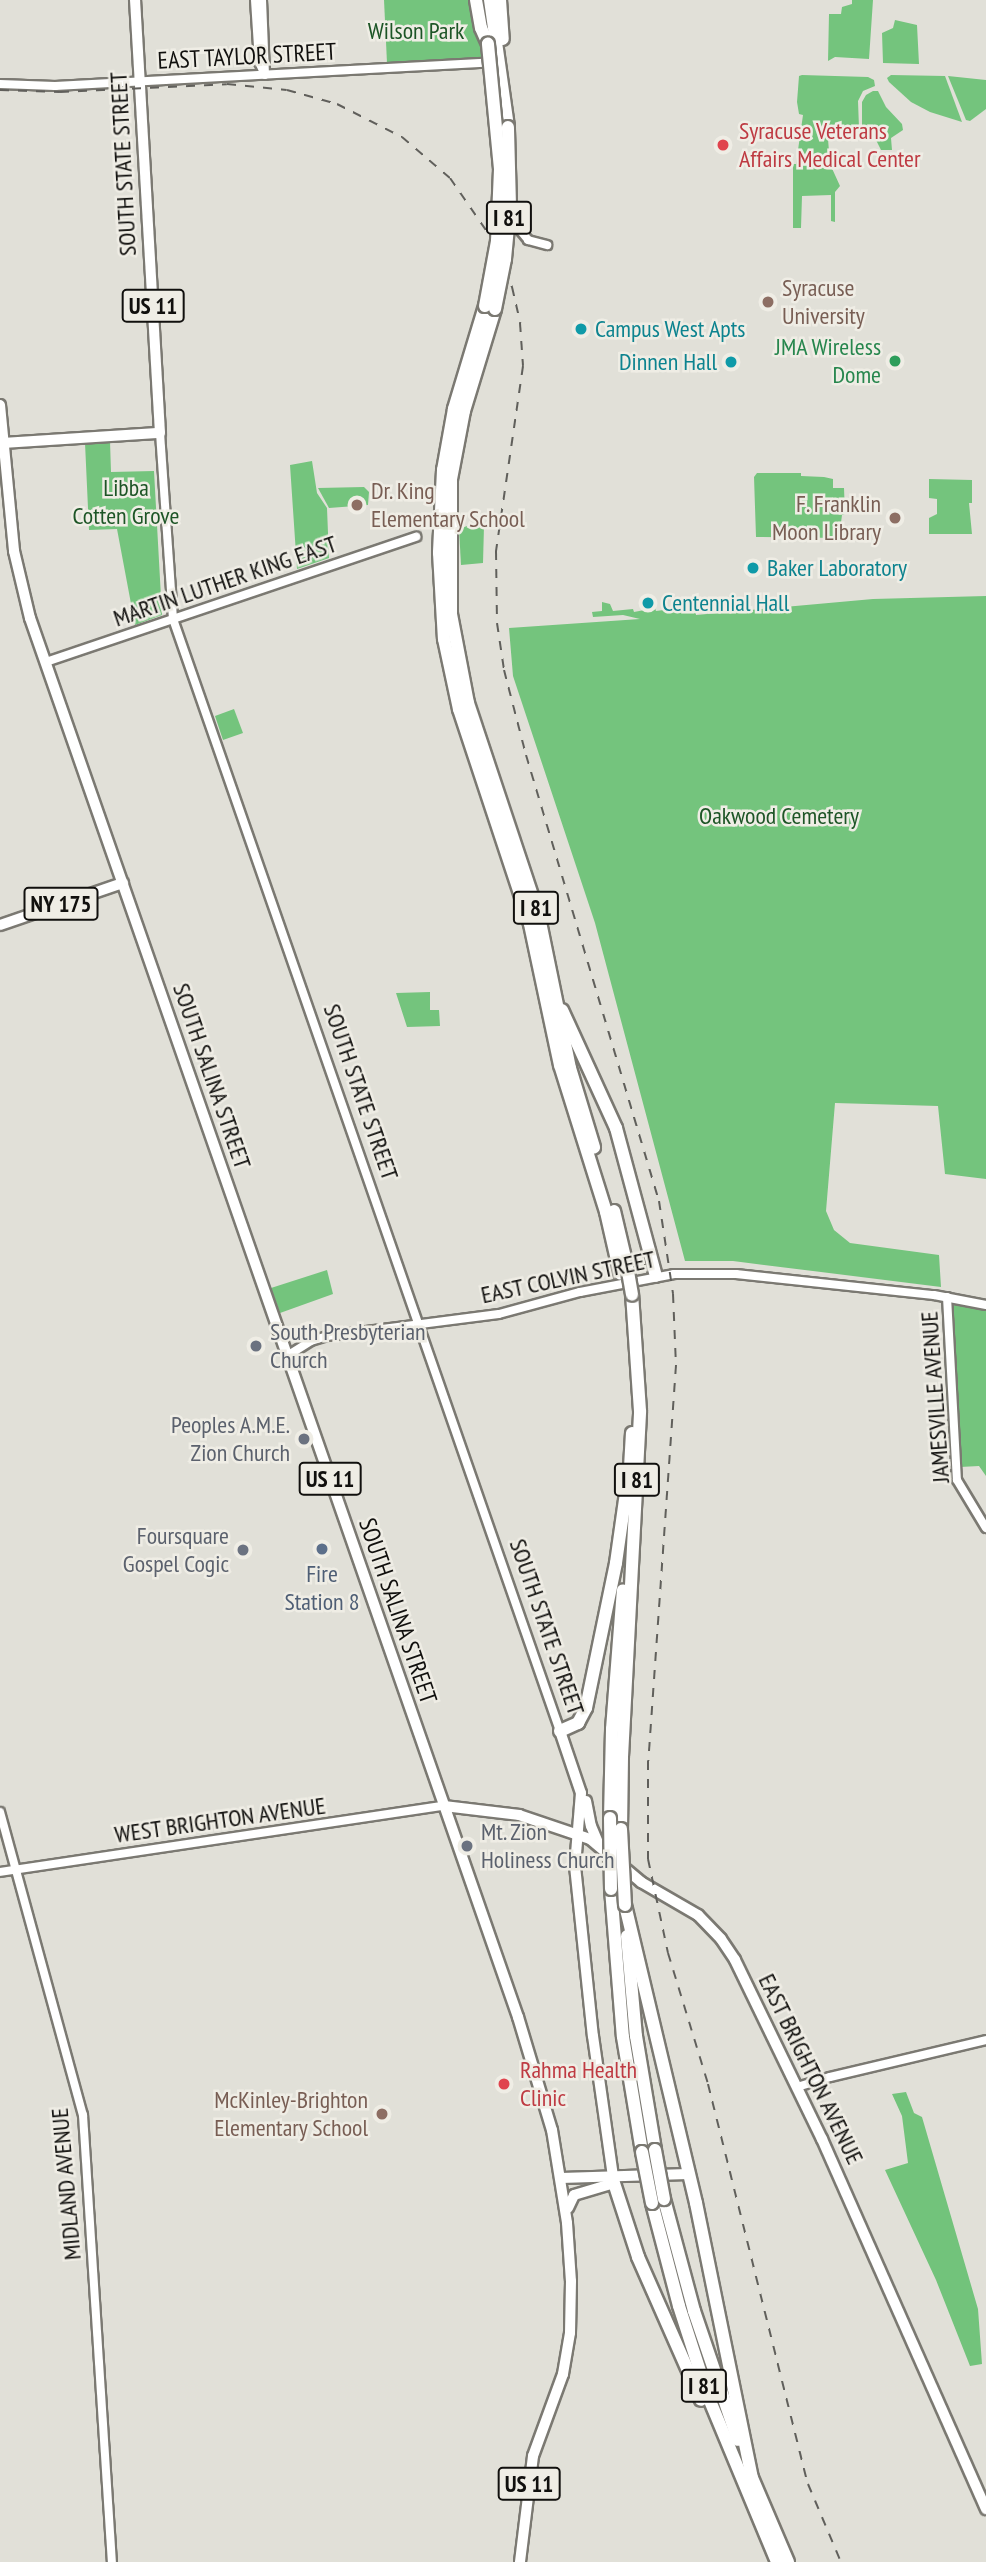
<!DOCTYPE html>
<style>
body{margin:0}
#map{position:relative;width:986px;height:2562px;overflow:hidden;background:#e1e0d8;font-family:"PT Sans Narrow",sans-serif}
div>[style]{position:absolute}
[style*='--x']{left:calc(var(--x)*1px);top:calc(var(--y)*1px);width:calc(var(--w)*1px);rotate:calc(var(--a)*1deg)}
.green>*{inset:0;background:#74c47d}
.forest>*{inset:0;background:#72c37b}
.roads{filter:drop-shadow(2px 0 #7b7972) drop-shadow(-2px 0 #7b7972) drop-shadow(0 2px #7b7972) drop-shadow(0 -2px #7b7972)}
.minor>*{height:8px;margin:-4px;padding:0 4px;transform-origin:4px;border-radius:4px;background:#fff}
.major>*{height:10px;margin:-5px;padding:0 5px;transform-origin:5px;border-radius:5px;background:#fff}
.highway>*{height:12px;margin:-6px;padding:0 6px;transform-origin:6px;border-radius:6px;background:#fff}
.rail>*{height:2px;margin-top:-1px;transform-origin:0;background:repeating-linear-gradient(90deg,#605f5b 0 9px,transparent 0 18px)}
.bridges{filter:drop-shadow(2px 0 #7b7972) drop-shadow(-2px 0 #7b7972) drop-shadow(0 2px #7b7972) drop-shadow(0 -2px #7b7972)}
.highway-bridge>*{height:12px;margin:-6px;padding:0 6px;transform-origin:6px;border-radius:6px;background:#fff}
.dots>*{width:19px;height:19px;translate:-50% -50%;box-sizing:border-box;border:4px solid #efede5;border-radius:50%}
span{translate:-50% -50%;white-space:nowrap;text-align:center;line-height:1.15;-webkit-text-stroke:5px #efede5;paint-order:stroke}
.shield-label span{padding:2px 5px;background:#efede5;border:2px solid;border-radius:5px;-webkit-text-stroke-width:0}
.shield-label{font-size:23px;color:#11100e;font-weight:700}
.park-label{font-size:24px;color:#1d5526}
.street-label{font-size:24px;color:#11100e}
.health-label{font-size:24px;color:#be3a42}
.left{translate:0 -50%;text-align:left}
.education-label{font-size:24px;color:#785e54}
.right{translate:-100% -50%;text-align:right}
.culture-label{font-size:24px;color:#0d838f}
.leisure-label{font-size:24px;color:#27864d}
.worship-label{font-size:24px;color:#5b616d}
.service-label{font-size:24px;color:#4e5e75}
</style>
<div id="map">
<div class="green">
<div style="clip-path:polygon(384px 0,475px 0,484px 57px,387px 63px)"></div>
<div style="clip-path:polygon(852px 0,873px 0,869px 59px,835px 57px,828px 61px,829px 14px,841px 14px,842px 7px,852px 4px)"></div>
<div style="clip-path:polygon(895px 20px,917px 25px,919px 64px,883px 63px,882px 33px,893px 28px)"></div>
<div style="clip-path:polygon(802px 75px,868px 77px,874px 80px,875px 86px,863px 91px,858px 101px,859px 128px,842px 128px,828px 139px,830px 164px,840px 186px,835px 192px,835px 222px,831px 221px,831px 195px,802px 196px,801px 228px,793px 228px,793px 164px,796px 164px,803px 115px,799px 114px,797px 102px,799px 76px)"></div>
<div style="clip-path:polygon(891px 75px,945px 76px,962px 122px,930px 112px,911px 102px,889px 82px,887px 78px)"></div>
<div style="clip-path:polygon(948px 76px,986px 80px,986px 109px,970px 121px,966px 120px)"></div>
<div style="clip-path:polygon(873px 91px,878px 91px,886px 107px,902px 124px,903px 130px,891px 138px,892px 150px,881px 150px,872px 132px,862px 129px,862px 102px,866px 95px)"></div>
<div style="clip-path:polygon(110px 441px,111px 472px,154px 471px,162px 615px,135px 625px,117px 529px,89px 530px,85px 443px)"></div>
<div style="clip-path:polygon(312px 461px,317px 493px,327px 508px,329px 558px,297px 569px,290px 465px)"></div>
<div style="clip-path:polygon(757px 473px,801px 473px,801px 476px,824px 477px,833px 479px,833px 488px,844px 488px,845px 514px,842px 515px,839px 538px,756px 537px,754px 477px)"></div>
<div style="clip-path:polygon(929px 479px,972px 480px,972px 503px,969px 503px,972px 534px,929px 534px,929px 518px,937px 514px,937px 499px,929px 498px)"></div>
<div style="clip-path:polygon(364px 487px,369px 492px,368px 505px,329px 508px,318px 488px)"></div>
<div style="clip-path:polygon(478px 522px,484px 526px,483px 563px,461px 565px,459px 529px)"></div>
<div style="clip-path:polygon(986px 596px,986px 1179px,945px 1174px,938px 1106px,835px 1103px,826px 1211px,834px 1230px,850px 1243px,939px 1255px,941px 1287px,733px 1261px,685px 1261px,595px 923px,513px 676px,509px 628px,640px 619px,623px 615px,593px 617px,592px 612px,602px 611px,602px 602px,610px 604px,613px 611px,633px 609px,634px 612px,655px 608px,656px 611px,664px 610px,664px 607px,686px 609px,687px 606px,695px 604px,696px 615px,873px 599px)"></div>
<div style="clip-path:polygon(234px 709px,243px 733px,223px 740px,215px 716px)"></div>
<div style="clip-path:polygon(430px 992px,430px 1010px,439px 1010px,440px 1026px,407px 1027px,396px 993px)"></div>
<div style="clip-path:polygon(327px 1270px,333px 1294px,280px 1313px,271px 1288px)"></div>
<div style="clip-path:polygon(951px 1303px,986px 1309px,986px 1476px,979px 1466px,960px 1467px)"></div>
</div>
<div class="forest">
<div style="clip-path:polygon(906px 2092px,914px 2113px,922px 2117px,978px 2309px,982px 2364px,970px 2366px,936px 2280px,885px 2170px,908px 2163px,902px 2116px,892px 2094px)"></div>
</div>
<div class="roads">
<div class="minor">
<div style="--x:255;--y:0;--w:62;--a:86.3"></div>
<div style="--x:259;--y:62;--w:14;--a:65"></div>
<div style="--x:262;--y:0;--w:75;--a:87.7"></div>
<div style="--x:0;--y:84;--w:55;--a:2.1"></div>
<div style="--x:55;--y:86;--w:439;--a:-3.1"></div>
<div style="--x:509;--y:217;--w:30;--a:50"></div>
<div style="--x:528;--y:240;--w:20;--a:15"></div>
<div style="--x:160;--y:433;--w:186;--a:86"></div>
<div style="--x:173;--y:619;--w:1177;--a:70.81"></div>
<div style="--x:46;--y:662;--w:391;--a:-18.7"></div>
<div style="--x:947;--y:1297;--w:183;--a:86.9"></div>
<div style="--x:957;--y:1480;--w:56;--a:58.9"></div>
<div style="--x:287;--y:1356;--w:28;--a:-32"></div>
<div style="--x:311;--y:1341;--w:17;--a:-17"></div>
<div style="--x:327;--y:1336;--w:173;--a:-7.3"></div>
<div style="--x:499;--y:1314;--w:84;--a:-15.2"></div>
<div style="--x:580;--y:1292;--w:96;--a:-10.8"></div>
<div style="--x:674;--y:1274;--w:62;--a:0"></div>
<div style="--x:736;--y:1274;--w:199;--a:6.1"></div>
<div style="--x:934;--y:1295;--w:53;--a:10.9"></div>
<div style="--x:0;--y:1812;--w:314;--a:74.7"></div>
<div style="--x:83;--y:2115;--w:448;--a:86.3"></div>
<div style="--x:0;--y:1872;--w:449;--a:-8.5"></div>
<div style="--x:797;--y:2087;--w:34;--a:-17"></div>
<div style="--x:830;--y:2077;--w:160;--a:-13.3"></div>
</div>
<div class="major">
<div style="--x:0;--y:405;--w:147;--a:84.5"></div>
<div style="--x:14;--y:551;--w:69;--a:76.6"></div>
<div style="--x:30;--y:618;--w:1482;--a:70.77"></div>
<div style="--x:518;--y:2017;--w:118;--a:73.3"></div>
<div style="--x:552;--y:2130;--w:94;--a:80.8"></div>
<div style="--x:567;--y:2223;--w:58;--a:86.1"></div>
<div style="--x:571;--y:2281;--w:52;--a:91.1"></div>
<div style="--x:570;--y:2333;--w:42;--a:99.7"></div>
<div style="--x:563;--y:2374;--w:87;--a:110.1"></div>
<div style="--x:533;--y:2456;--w:107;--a:97"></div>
<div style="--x:4;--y:443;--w:156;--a:-3.7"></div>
<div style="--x:160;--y:433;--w:434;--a:-93.3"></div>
<div style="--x:0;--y:925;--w:130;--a:-18.9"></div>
<div style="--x:560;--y:1731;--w:65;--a:71.3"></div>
<div style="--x:581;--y:1793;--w:73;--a:94.7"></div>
<div style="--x:575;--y:1866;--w:171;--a:84"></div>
<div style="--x:593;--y:2036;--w:148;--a:81.9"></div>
<div style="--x:586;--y:1801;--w:25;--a:79"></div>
<div style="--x:591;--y:1826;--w:21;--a:67"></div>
<div style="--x:444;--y:1806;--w:76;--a:6.8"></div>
<div style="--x:519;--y:1815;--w:75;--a:18.7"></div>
<div style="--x:590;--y:1839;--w:67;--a:40.1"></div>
<div style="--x:641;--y:1882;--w:66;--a:30.1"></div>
<div style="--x:698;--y:1915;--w:33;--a:46"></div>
<div style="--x:721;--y:1939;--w:25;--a:56"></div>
<div style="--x:735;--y:1960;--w:199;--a:64.1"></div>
<div style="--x:822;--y:2139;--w:405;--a:66.1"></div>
<div style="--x:561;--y:2178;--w:127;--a:-1.8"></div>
<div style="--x:568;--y:2208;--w:14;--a:-65"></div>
<div style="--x:574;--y:2195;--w:42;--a:-16.7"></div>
</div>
<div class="highway">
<div style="--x:476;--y:0;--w:28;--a:80"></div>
<div style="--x:481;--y:28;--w:17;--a:66"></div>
<div style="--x:490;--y:0;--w:128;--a:81.9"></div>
<div style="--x:500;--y:0;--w:39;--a:86"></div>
<div style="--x:485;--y:306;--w:108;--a:106.8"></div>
<div style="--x:454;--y:409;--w:62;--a:100.2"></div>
<div style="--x:443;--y:470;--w:83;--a:92.8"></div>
<div style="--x:439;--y:553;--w:86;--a:86.7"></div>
<div style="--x:444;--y:639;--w:72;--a:77.9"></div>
<div style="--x:459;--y:709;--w:226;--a:71.7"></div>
<div style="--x:530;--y:924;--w:144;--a:78"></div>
<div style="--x:560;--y:1065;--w:154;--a:72.6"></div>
<div style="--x:606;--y:1212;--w:63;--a:77.1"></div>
<div style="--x:495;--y:309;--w:107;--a:106.9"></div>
<div style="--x:464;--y:411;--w:69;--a:100.8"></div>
<div style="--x:451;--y:479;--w:135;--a:90"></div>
<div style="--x:451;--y:614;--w:91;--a:79.2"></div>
<div style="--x:468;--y:703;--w:225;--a:71.6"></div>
<div style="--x:539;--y:917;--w:154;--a:78.4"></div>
<div style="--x:570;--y:1068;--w:83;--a:73.1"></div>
<div style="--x:562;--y:1010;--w:130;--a:65.4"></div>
<div style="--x:616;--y:1128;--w:153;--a:74.9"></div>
<div style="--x:614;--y:1211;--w:57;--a:76.7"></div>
<div style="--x:628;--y:1502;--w:69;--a:-86.7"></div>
<div style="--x:560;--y:1731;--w:20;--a:-24"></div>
<div style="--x:578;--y:1723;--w:17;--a:-62"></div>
<div style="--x:586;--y:1708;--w:148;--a:-78.3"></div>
<div style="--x:616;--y:1563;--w:71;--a:-81.9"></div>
<div style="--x:610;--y:1818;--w:89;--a:-88.7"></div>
<div style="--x:612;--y:1729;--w:139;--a:-85.5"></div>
<div style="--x:621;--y:1829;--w:72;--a:-89.2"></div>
<div style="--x:622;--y:1757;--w:346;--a:-87"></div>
<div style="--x:640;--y:1411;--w:116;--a:-93.9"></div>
<div style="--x:611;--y:1889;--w:148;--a:85.4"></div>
<div style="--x:623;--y:2037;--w:117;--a:80.6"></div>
<div style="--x:625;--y:1905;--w:306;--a:76.6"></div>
<div style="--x:696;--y:2203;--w:282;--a:78.5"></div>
<div style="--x:627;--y:1936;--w:100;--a:84.9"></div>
<div style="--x:636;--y:2036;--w:116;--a:80.5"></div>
<div style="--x:614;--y:2183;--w:78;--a:72"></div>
<div style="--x:638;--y:2257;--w:156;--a:66.2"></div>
<div style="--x:664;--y:2199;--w:116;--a:75"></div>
<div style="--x:694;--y:2311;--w:136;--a:71.2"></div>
<div style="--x:652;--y:2203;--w:106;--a:75.3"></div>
<div style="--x:679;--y:2306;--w:95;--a:72.1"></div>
<div style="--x:708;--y:2396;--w:180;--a:67.4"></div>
<div style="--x:750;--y:2473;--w:97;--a:66.9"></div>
</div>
</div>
<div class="rail">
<div style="--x:0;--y:90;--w:60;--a:1.9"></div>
<div style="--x:60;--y:92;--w:167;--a:-2.7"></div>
<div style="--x:227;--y:84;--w:60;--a:5.7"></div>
<div style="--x:287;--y:90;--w:52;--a:15.6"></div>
<div style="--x:337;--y:104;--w:73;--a:26.9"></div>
<div style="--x:402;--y:137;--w:63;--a:40.5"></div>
<div style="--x:450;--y:178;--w:70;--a:55.4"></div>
<div style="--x:490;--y:236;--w:56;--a:66.7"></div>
<div style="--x:512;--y:287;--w:37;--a:77"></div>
<div style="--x:520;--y:323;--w:43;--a:86"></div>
<div style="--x:523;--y:366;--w:187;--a:98.3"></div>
<div style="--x:496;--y:551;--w:72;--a:89.2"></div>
<div style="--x:497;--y:623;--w:48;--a:81.5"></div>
<div style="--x:504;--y:670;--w:88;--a:75.5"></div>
<div style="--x:526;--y:755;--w:465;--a:73.4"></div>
<div style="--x:659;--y:1201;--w:94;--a:81.4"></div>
<div style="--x:673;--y:1294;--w:71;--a:87.6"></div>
<div style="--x:676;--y:1365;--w:397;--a:94"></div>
<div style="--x:648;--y:1761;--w:98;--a:90"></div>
<div style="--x:648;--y:1859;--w:96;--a:78"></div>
<div style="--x:668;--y:1953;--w:137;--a:73"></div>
<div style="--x:708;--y:2084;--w:412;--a:76"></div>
<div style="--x:808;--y:2484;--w:85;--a:67.1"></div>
</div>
<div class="bridges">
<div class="highway-bridge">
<div style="--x:485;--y:306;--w:66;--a:-79.5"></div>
<div style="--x:497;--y:241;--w:72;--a:-87.6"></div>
<div style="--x:500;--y:169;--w:126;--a:-95.5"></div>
<div style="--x:495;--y:309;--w:51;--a:-78.7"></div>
<div style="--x:505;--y:259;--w:53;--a:-84.6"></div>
<div style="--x:510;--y:206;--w:79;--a:-91.5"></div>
<div style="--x:627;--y:1266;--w:29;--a:80"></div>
<div style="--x:610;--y:1818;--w:71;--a:89.2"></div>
<div style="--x:621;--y:1829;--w:76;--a:87"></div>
<div style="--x:655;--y:2150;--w:50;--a:79.6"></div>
<div style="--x:642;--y:2152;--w:52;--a:78.9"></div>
</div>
</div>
<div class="dots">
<div style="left:723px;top:145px;background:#e0444e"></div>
<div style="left:768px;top:302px;background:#8d6e63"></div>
<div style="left:581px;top:329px;background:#0f9aa8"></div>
<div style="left:895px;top:361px;background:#2e9e5b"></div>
<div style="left:731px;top:362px;background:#0f9aa8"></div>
<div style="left:357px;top:505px;background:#8d6e63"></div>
<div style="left:895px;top:518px;background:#8d6e63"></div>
<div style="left:753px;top:568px;background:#0f9aa8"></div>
<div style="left:648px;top:603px;background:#0f9aa8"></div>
<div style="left:256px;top:1346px;background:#6b7280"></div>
<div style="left:304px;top:1439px;background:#6b7280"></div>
<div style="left:322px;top:1549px;background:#5c6f8a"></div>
<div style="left:243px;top:1550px;background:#6b7280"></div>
<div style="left:467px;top:1846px;background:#6b7280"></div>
<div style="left:504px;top:2084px;background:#e0444e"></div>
<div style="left:382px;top:2114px;background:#8d6e63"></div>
</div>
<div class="shield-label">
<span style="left:509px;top:218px">I 81</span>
<span style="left:153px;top:306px">US 11</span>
<span style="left:61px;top:904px">NY 175</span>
<span style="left:536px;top:908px">I 81</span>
<span style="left:330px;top:1479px">US 11</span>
<span style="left:637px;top:1480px">I 81</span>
<span style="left:704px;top:2386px">I 81</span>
<span style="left:529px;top:2484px">US 11</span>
</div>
<div class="park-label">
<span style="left:416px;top:31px">Wilson Park</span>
<span style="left:126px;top:502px">Libba<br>Cotten Grove</span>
<span style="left:779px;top:816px">Oakwood Cemetery</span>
</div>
<div class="street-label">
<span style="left:247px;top:56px;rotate:-3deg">EAST TAYLOR STREET</span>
<span style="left:123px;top:164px;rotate:-93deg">SOUTH STATE STREET</span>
<span style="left:225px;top:581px;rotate:-19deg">MARTIN LUTHER KING EAST</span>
<span style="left:212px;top:1076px;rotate:71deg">SOUTH SALINA STREET</span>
<span style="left:361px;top:1092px;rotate:71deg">SOUTH STATE STREET</span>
<span style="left:568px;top:1277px;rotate:-12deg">EAST COLVIN STREET</span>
<span style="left:935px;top:1397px;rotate:-94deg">JAMESVILLE AVENUE</span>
<span style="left:398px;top:1611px;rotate:71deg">SOUTH SALINA STREET</span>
<span style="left:547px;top:1627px;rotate:71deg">SOUTH STATE STREET</span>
<span style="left:220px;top:1820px;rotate:-8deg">WEST BRIGHTON AVENUE</span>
<span style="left:811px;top:2069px;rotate:64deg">EAST BRIGHTON AVENUE</span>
<span style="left:66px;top:2184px;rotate:-95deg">MIDLAND AVENUE</span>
</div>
<div class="health-label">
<span class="left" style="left:739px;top:145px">Syracuse Veterans<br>Affairs Medical Center</span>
<span class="left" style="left:520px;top:2084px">Rahma Health<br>Clinic</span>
</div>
<div class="education-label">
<span class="left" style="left:782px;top:302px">Syracuse<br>University</span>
<span class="left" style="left:371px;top:505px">Dr. King<br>Elementary School</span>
<span class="right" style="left:881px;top:518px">F. Franklin<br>Moon Library</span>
<span class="right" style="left:368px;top:2114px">McKinley-Brighton<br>Elementary School</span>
</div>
<div class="culture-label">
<span class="left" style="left:595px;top:329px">Campus West Apts</span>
<span class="right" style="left:717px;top:362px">Dinnen Hall</span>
<span class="left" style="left:767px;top:568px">Baker Laboratory</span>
<span class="left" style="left:662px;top:603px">Centennial Hall</span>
</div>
<div class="leisure-label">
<span class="right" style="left:881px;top:361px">JMA Wireless<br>Dome</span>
</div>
<div class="worship-label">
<span class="left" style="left:270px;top:1346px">South Presbyterian<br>Church</span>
<span class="right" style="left:290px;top:1439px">Peoples A.M.E.<br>Zion Church</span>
<span class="right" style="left:229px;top:1550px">Foursquare<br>Gospel Cogic</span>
<span class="left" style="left:481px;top:1846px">Mt. Zion<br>Holiness Church</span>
</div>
<div class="service-label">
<span style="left:322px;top:1588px">Fire<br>Station 8</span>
</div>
</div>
